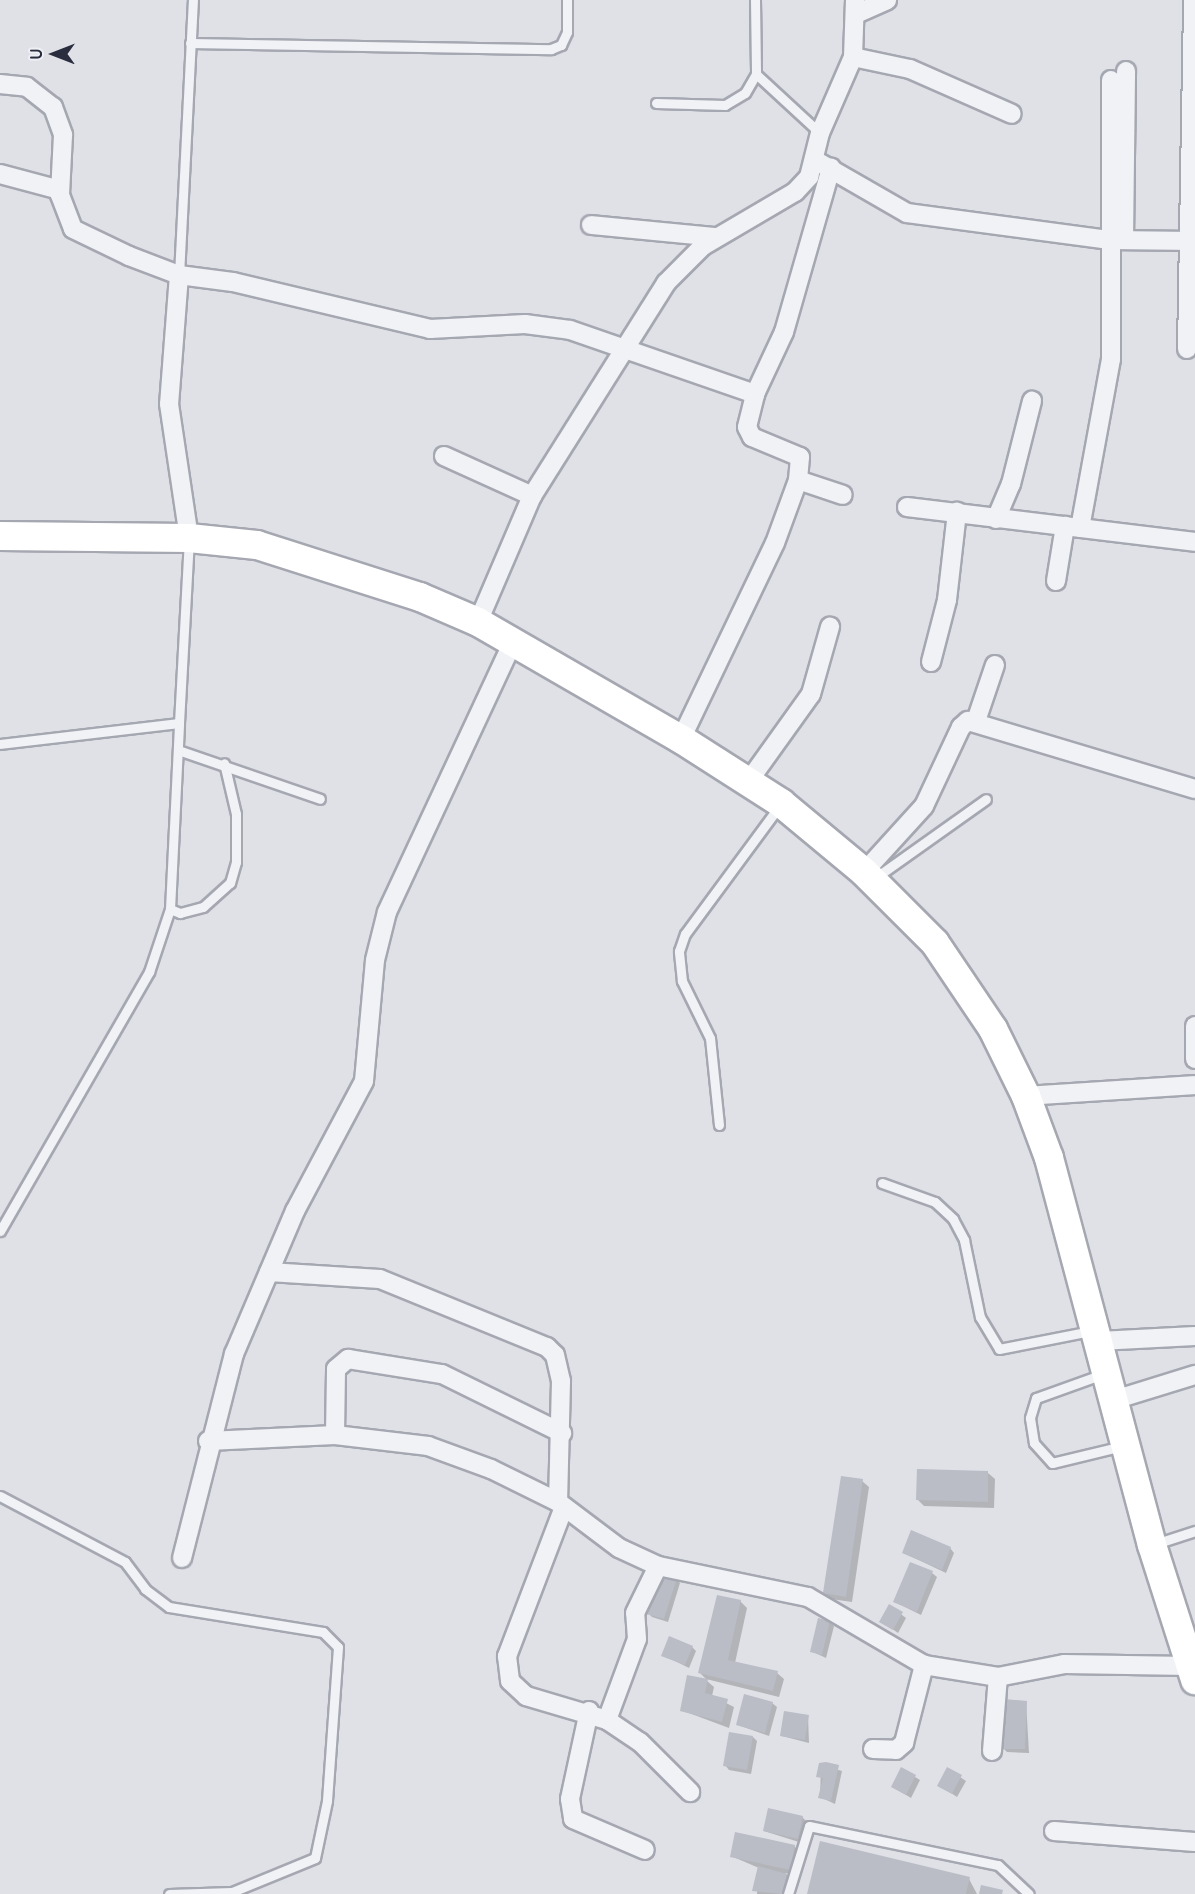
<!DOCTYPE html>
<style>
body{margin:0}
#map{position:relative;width:1195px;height:1894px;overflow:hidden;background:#dfe1e7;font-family:Quicksand,sans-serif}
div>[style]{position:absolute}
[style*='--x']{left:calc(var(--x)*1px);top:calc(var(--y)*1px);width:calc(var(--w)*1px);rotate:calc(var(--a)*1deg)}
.shadow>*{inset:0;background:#0003}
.building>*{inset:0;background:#babcc6}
.roads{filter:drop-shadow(2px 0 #a5a7b1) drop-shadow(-2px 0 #a5a7b1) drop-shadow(0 2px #a5a7b1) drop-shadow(0 -2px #a5a7b1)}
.lane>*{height:9px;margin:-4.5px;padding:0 4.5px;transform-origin:4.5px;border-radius:4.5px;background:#f1f2f6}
.street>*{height:18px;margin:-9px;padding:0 9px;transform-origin:9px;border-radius:9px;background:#f1f2f6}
.primary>*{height:28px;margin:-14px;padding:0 14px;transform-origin:14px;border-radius:14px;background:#fff}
span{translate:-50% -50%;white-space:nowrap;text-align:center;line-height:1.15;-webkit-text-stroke:6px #eef0f5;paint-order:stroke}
.north{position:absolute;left:24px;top:24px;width:60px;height:60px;-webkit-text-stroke:4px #eef0f5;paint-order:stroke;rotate:270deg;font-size:16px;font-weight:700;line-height:24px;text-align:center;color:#2a2d3d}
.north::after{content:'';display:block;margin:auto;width:21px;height:27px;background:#2a2d3d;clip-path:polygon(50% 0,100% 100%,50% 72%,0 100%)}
</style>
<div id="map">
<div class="shadow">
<div style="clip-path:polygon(988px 1473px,995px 1479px,994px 1508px,924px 1506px,917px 1499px)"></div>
<div style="clip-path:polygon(862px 1481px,869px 1487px,852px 1602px,831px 1599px,825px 1593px)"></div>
<div style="clip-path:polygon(950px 1548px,954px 1553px,946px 1573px,904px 1553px)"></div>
<div style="clip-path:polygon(932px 1573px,937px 1577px,921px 1615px,895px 1602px)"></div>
<div style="clip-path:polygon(676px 1579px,680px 1583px,668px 1622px,652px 1617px,648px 1613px)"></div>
<div style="clip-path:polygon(740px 1601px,747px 1608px,735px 1663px,777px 1673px,784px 1679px,779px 1697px,706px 1679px,700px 1673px)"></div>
<div style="clip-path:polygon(890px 1606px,906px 1618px,898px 1633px,881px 1621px)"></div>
<div style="clip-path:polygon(829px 1622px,834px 1626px,826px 1658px,811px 1651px)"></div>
<div style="clip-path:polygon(692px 1647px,696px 1651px,689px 1668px,663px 1655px)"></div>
<div style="clip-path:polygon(707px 1681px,714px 1687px,712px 1696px,734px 1707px,729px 1728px,681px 1710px)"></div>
<div style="clip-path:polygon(1026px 1702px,1029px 1753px,1007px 1752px,1003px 1748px)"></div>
<div style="clip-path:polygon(772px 1703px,777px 1707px,769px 1736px,738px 1725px)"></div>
<div style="clip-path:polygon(808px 1716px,809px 1743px,782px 1736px)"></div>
<div style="clip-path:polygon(753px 1737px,757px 1741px,751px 1774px,729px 1770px,725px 1765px)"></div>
<div style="clip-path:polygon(821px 1765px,842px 1771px,835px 1804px,820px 1797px)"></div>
<div style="clip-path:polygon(902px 1769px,920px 1780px,911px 1798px,893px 1787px)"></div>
<div style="clip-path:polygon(948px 1769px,966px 1781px,957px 1797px,939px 1785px)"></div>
<div style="clip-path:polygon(802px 1817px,807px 1822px,802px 1843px,764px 1831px)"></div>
<div style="clip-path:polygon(794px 1846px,801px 1853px,796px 1875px,785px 1873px,791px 1879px,787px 1894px,757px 1894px,759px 1868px,731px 1856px)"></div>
<div style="clip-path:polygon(969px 1879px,977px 1894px,809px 1894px)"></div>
</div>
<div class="building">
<div style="clip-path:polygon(917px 1469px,988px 1471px,988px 1502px,916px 1500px)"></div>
<div style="clip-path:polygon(841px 1476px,863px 1479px,846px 1597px,823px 1593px)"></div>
<div style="clip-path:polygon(911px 1530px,951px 1547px,942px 1570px,902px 1553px)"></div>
<div style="clip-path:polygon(910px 1562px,933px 1571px,917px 1612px,893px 1602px)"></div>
<div style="clip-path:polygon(658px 1572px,677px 1578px,664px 1619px,646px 1614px)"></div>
<div style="clip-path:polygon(717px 1595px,741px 1600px,728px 1660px,778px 1671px,773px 1691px,698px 1673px)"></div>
<div style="clip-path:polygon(889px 1604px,903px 1612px,893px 1630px,879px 1622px)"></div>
<div style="clip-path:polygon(818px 1618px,830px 1621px,822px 1655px,810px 1652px)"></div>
<div style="clip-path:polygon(669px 1636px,693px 1646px,685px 1665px,661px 1656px)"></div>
<div style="clip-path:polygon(687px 1675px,708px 1679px,705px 1693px,728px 1699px,722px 1722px,680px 1711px)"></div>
<div style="clip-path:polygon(744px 1694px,773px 1702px,765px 1733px,736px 1725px)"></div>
<div style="clip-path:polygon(1003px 1699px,1027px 1701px,1025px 1749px,1001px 1749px)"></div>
<div style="clip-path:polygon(784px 1711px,809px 1715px,805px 1740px,780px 1736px)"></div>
<div style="clip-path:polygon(729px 1732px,753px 1736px,747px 1770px,723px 1766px)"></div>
<div style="clip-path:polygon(826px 1762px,839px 1765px,831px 1801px,818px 1798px,823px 1778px,816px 1777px,819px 1763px)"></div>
<div style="clip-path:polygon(901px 1767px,916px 1775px,906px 1795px,891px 1787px)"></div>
<div style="clip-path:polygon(947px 1767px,962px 1775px,952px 1794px,937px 1786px)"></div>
<div style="clip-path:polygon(768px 1808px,803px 1816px,798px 1839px,763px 1831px)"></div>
<div style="clip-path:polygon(735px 1832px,795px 1845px,790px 1870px,730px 1857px)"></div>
<div style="clip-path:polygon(820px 1841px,970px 1877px,966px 1894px,807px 1894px)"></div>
<div style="clip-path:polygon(758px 1866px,787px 1874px,782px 1894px,752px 1891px)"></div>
<div style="clip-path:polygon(981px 1885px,1003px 1890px,1002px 1894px,979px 1894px)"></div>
</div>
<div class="roads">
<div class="lane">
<div style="--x:755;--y:0;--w:74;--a:89.2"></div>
<div style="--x:756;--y:74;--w:87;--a:42.7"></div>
<div style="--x:190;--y:43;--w:361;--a:1"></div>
<div style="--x:551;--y:49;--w:11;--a:-22"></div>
<div style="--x:561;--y:45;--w:14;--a:-65"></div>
<div style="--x:567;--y:32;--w:32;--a:-90"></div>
<div style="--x:656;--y:103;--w:69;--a:1.7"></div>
<div style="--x:725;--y:105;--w:23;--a:-31"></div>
<div style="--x:745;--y:93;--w:22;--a:-60"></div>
<div style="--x:179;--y:275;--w:275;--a:-87.1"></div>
<div style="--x:0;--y:744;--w:180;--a:-6.7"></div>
<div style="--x:179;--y:723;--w:183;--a:-86.9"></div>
<div style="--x:178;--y:750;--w:150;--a:19"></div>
<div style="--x:875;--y:878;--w:136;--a:-35.4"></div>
<div style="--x:170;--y:909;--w:11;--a:22"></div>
<div style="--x:180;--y:913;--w:24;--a:-15"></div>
<div style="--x:203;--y:907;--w:36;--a:-42"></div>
<div style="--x:230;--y:883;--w:22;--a:-74"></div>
<div style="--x:236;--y:862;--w:48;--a:-90"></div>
<div style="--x:236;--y:814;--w:52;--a:-103.2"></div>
<div style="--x:719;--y:1125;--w:87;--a:-95.9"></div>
<div style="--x:710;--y:1038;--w:64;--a:-116.2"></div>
<div style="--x:682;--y:981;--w:30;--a:-96"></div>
<div style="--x:679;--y:951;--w:18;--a:-71"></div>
<div style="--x:685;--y:934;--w:160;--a:-53.6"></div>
<div style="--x:882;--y:1183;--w:56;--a:19.7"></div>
<div style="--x:935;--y:1202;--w:25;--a:43"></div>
<div style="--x:953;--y:1219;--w:24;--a:62"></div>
<div style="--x:964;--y:1240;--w:79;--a:78.3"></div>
<div style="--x:980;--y:1317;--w:37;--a:59"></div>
<div style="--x:999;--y:1349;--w:94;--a:-11.1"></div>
<div style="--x:0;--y:1231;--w:299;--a:-60.1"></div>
<div style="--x:149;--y:972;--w:66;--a:-71.6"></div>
<div style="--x:170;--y:909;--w:186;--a:-87.2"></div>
<div style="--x:1103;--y:1374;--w:71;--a:160.3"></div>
<div style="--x:1036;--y:1398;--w:21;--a:107"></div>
<div style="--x:1030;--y:1418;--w:25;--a:81"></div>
<div style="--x:1034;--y:1443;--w:27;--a:48"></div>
<div style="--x:1052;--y:1463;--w:73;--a:-13.5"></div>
<div style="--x:0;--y:1496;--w:141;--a:27.8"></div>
<div style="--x:125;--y:1562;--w:34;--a:53"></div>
<div style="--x:145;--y:1589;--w:30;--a:37"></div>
<div style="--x:169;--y:1607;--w:156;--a:9.2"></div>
<div style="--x:323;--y:1632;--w:21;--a:45"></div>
<div style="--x:338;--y:1647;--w:154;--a:94.1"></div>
<div style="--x:327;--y:1801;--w:58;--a:101.9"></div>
<div style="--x:315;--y:1858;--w:90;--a:157.7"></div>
<div style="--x:232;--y:1892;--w:63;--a:178.2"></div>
<div style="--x:1155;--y:1544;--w:42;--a:-18"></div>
<div style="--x:788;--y:1894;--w:71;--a:-72.8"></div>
<div style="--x:809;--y:1826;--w:193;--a:11.7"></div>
<div style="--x:998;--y:1865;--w:42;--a:43.1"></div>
</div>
<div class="street">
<div style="--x:856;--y:14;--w:34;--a:-24"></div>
<div style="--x:853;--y:57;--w:58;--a:11.9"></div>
<div style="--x:910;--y:69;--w:111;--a:23.8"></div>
<div style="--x:0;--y:84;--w:27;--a:6"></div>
<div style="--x:27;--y:87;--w:33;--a:38"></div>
<div style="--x:53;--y:107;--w:30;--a:70"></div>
<div style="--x:63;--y:135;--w:60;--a:92.9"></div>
<div style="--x:60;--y:195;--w:36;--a:69"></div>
<div style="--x:73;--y:229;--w:62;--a:25.7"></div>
<div style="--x:129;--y:256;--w:53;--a:20.8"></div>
<div style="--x:179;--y:275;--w:54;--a:7.4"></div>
<div style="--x:233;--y:282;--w:203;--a:13.4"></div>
<div style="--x:430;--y:329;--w:95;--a:-3"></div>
<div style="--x:525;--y:324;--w:45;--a:7.6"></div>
<div style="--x:570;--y:330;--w:196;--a:19.1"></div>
<div style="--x:820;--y:163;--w:100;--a:29.9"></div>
<div style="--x:907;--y:213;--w:205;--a:7.6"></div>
<div style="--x:1110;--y:240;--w:85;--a:0.7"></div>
<div style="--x:0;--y:174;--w:62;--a:14.9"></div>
<div style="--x:591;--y:225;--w:125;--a:5.5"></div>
<div style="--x:1124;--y:240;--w:169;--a:-89.3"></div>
<div style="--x:179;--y:275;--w:129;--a:94.4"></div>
<div style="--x:169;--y:404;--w:135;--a:81.5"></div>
<div style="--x:1187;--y:349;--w:349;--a:-89"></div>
<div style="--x:444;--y:456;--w:97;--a:24.4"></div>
<div style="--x:798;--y:480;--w:47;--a:18.4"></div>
<div style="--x:907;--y:507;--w:290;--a:6.9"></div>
<div style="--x:996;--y:519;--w:38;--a:-67"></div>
<div style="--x:1011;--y:484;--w:86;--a:-75.8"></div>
<div style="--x:1080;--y:528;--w:172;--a:-79.6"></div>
<div style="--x:1111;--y:359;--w:279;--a:-90"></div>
<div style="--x:1056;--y:581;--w:56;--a:-80.7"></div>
<div style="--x:478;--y:622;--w:137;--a:-66.8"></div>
<div style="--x:532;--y:496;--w:252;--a:-57.8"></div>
<div style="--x:666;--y:283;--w:52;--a:-45"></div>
<div style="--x:703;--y:246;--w:107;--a:-30.4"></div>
<div style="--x:795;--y:192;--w:21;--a:-47"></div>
<div style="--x:809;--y:177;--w:45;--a:-76"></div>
<div style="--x:820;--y:133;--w:83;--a:-66.5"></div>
<div style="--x:853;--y:57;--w:57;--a:-88"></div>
<div style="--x:931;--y:662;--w:64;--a:-75.5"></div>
<div style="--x:947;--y:600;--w:89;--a:-83.5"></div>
<div style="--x:976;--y:721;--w:59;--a:-71.3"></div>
<div style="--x:681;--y:739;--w:217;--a:-64.4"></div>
<div style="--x:775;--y:543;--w:67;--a:-69.9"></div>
<div style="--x:798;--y:480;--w:23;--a:-85"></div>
<div style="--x:800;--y:457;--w:52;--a:-157.4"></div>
<div style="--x:752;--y:437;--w:11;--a:-117"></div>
<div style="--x:747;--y:427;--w:34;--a:-76"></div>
<div style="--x:755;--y:394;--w:68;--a:-64.9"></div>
<div style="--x:784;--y:332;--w:171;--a:-74"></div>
<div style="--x:748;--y:782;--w:108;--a:-54.4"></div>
<div style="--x:811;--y:694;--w:70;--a:-74.2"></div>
<div style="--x:864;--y:872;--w:89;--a:-47.7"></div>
<div style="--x:924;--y:806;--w:87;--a:-64.9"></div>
<div style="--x:961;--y:727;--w:9;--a:-41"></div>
<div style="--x:968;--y:721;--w:237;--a:16.7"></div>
<div style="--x:1195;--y:1026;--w:33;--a:90"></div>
<div style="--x:1026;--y:1096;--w:169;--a:-3.7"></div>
<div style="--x:269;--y:1272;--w:111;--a:3.6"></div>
<div style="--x:380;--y:1279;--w:180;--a:22.2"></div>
<div style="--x:547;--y:1347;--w:11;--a:45"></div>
<div style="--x:555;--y:1355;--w:27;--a:77"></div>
<div style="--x:561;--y:1381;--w:121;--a:91.4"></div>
<div style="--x:1099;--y:1341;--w:96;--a:-3"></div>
<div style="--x:1114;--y:1400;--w:85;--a:-17.2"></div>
<div style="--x:335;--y:1435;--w:66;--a:-89.1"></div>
<div style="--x:336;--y:1369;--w:16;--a:-40"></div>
<div style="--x:348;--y:1359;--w:95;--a:9.1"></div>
<div style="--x:442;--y:1374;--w:134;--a:26.2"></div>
<div style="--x:208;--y:1441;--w:127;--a:-2.7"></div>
<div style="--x:335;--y:1435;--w:94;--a:6.7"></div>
<div style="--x:428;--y:1446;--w:67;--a:20.1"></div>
<div style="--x:491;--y:1469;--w:75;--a:26.2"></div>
<div style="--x:558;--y:1502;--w:76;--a:37"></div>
<div style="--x:619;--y:1548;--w:43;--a:24.8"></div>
<div style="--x:658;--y:1566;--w:153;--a:11.7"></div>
<div style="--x:808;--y:1597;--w:134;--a:30.4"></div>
<div style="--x:924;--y:1665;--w:75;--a:9.2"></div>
<div style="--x:998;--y:1677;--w:67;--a:-11.1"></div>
<div style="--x:1064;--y:1664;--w:125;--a:0.9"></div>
<div style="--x:564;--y:1507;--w:160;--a:110.9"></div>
<div style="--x:507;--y:1656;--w:25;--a:83"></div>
<div style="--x:510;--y:1681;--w:22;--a:43"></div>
<div style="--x:526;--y:1696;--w:84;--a:16.5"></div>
<div style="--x:607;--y:1720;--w:40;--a:34"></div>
<div style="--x:640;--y:1742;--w:71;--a:45"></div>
<div style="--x:182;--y:1558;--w:211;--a:-75.7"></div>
<div style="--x:234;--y:1354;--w:155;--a:-66.9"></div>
<div style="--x:295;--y:1211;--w:147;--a:-62"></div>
<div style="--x:364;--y:1081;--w:121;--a:-84.8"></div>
<div style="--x:375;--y:960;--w:49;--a:-76"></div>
<div style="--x:387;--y:912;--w:298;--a:-65"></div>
<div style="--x:589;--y:1711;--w:90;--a:102.2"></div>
<div style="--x:570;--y:1799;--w:20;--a:81"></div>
<div style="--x:573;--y:1819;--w:78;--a:23.3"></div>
<div style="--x:607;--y:1720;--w:86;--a:-69.7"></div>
<div style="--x:637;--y:1639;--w:26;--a:-94"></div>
<div style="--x:635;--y:1613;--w:52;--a:-63.9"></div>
<div style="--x:873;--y:1749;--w:23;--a:2"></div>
<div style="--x:896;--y:1750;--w:11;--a:-41"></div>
<div style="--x:904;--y:1743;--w:81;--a:-75.6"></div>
<div style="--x:992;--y:1751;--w:74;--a:-85.4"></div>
<div style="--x:1054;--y:1831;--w:141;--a:4.5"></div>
</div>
<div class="primary">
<div style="--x:0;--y:536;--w:189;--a:0.6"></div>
<div style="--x:189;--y:538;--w:68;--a:5.9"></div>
<div style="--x:257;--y:545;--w:171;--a:17.7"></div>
<div style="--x:420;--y:597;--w:63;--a:23.3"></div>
<div style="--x:478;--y:622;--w:234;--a:30"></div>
<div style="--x:681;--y:739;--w:119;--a:32.6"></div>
<div style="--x:781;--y:803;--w:108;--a:39.7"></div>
<div style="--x:864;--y:872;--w:100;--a:45"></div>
<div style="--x:935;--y:943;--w:104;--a:56"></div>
<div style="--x:993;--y:1029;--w:75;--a:63.8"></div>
<div style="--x:1026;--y:1096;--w:66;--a:69.6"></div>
<div style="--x:1049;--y:1158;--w:400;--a:75.1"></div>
<div style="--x:1152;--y:1545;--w:142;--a:72.3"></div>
</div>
</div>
<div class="north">U</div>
</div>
